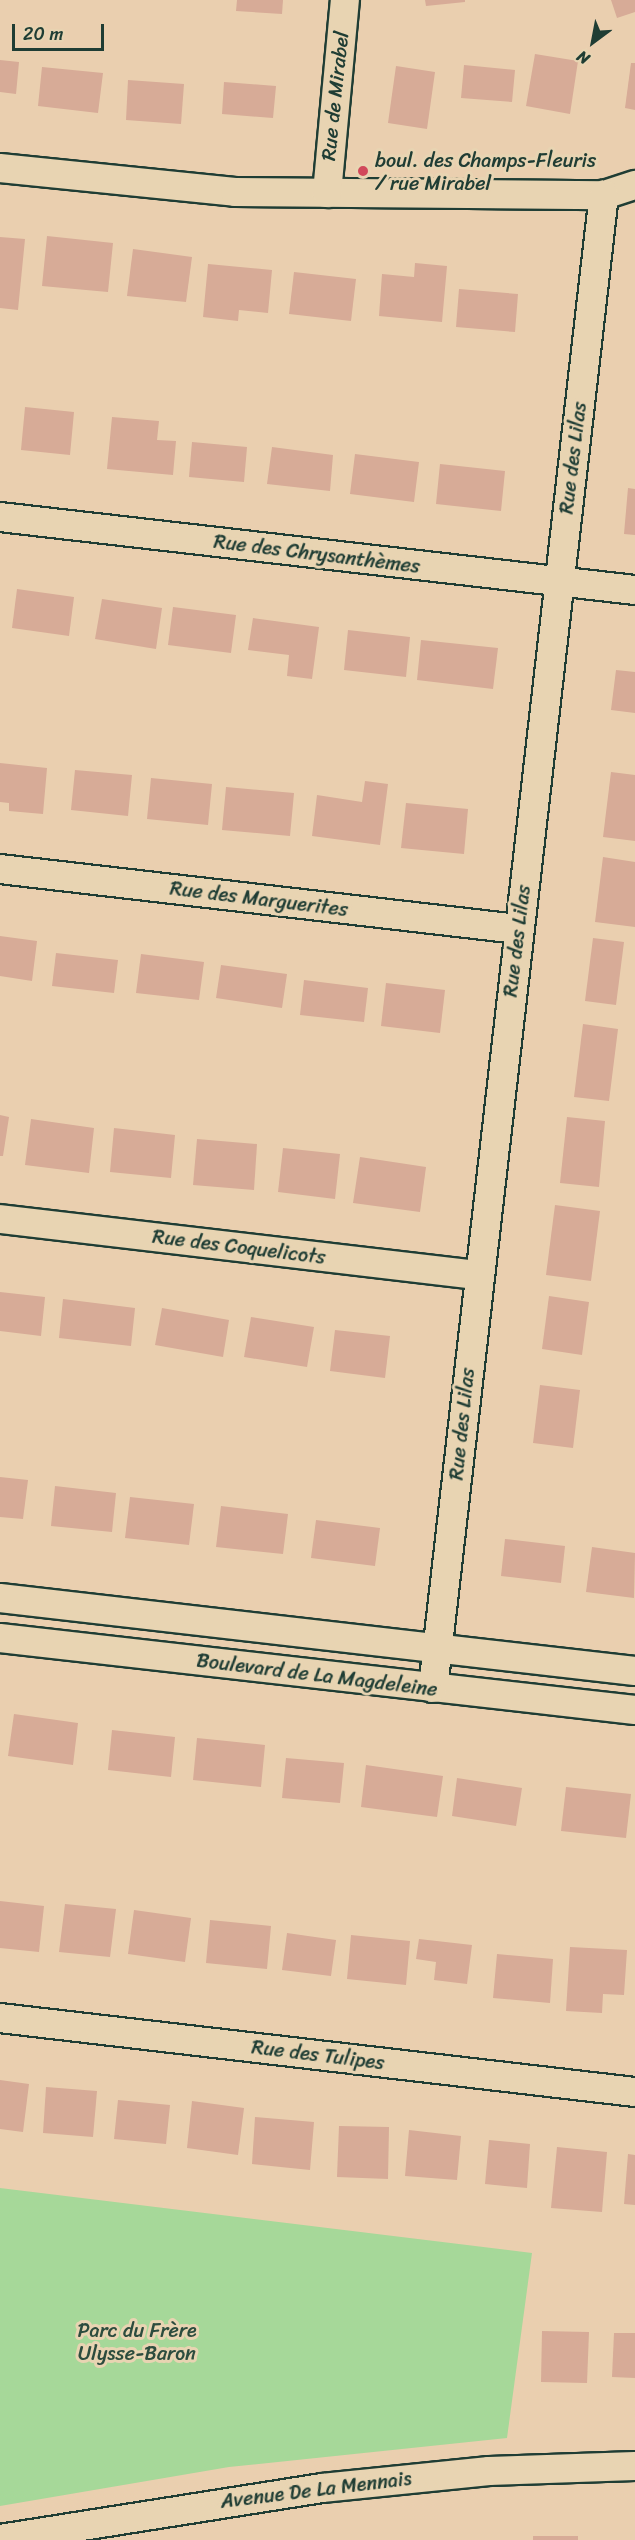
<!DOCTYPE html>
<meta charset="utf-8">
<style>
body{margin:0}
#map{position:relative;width:635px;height:2540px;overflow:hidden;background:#eacfaf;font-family:Sriracha,sans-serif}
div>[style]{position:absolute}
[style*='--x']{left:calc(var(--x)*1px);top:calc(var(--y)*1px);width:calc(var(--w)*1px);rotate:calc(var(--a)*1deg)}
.green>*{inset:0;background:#a6d899}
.building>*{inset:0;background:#d7ab97}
.roads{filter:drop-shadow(2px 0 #1f3d34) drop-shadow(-2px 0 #1f3d34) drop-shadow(0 2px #1f3d34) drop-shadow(0 -2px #1f3d34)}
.street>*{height:28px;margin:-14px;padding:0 14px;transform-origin:14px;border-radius:14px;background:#e8d4b2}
.dots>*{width:16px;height:16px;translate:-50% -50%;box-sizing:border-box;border:3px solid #e8d4b2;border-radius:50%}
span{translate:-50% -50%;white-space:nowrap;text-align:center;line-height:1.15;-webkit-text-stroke:6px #e8d4b2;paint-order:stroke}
.street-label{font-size:20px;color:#1f3d34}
.poi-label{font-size:20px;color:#1f3d34}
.left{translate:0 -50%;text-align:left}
.park-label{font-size:20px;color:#2c4c3e}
.north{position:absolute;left:563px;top:12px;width:60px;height:60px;-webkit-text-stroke:4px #e8d4b2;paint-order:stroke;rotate:212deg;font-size:16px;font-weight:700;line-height:24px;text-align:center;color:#1f3d34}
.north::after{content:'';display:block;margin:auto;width:21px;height:27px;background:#1f3d34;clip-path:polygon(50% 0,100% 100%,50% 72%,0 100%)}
.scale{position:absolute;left:12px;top:24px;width:92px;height:27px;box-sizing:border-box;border:3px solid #1f3d34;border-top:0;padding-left:8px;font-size:18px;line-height:21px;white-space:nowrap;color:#1f3d34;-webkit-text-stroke:4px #e8d4b2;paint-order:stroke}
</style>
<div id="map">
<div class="green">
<div style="clip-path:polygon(0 2188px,532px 2253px,507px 2438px,229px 2467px,0 2506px)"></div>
</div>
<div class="building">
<div style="clip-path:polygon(237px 0,283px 0,282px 14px,236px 11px)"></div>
<div style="clip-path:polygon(425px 0,465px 0,465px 2px,426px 6px)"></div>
<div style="clip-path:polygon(611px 0,635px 0,635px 12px,617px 18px)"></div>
<div style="clip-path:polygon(535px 54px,578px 61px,570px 114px,526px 106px)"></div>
<div style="clip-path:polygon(0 60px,19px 62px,16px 94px,0 92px)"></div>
<div style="clip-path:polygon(631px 63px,635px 63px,635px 110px,625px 108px)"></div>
<div style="clip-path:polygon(464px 65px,515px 70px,512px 102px,461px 98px)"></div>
<div style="clip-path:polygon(396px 66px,435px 72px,427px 129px,388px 123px)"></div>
<div style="clip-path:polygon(42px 67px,103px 73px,98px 113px,38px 106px)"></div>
<div style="clip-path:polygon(128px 80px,184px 84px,181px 124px,126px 120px)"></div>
<div style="clip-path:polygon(224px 82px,276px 86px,273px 118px,222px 114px)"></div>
<div style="clip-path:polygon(47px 236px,113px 243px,108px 292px,42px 286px)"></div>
<div style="clip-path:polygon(0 237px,25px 239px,18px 310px,0 308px)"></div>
<div style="clip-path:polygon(133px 249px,192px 257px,186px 302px,127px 296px)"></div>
<div style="clip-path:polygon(415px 263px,447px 266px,442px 322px,379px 316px,382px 274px,414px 277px)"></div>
<div style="clip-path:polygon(208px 264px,272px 270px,268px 313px,239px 310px,238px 321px,203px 317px)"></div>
<div style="clip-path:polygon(294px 272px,356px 279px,351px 321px,289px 314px)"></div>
<div style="clip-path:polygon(459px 289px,518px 294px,515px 332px,456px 327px)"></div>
<div style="clip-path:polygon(25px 407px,74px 412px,70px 455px,21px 450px)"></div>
<div style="clip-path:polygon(112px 417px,159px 421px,157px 440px,176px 441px,173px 475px,107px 469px)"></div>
<div style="clip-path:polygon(192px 442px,247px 447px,244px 482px,189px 477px)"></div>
<div style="clip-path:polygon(272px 447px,333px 455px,330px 491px,267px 484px)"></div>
<div style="clip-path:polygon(355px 454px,419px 462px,414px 502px,350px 494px)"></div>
<div style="clip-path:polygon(440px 464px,505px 471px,501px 511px,436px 504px)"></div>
<div style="clip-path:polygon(628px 488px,635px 489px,635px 535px,624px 534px)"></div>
<div style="clip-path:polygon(17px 589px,74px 597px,69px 636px,12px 628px)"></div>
<div style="clip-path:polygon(102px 599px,162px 608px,156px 649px,95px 639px)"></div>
<div style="clip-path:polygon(173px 607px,236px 615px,231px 653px,168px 645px)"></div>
<div style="clip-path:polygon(253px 618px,319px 627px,312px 679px,287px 676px,289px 655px,248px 650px)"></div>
<div style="clip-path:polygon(348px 630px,410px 637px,406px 677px,344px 670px)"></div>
<div style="clip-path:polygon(421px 640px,498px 648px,493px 689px,417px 680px)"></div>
<div style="clip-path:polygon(616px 670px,635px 672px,635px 713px,611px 710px)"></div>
<div style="clip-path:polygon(0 763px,47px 768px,43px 814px,9px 811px,9px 803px,0 802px)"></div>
<div style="clip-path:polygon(75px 770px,132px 775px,128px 816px,71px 810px)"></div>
<div style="clip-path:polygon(611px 772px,635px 775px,635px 841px,603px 837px)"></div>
<div style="clip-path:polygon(151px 778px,212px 784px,208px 825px,147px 819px)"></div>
<div style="clip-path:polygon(365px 781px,388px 784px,380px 845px,312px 836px,317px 795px,362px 802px)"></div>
<div style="clip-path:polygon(226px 787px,294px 793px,290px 836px,222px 830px)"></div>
<div style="clip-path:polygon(406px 803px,468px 809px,464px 854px,401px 848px)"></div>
<div style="clip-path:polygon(603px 857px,635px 862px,635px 927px,595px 922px)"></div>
<div style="clip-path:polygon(0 936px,37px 941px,32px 981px,0 976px)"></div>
<div style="clip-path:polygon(593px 938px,624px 942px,616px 1005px,585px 1001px)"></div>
<div style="clip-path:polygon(56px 953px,118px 960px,114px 993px,52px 986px)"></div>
<div style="clip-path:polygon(141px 954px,204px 962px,199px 1000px,136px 993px)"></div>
<div style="clip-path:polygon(221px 965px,287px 974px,282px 1008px,216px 998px)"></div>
<div style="clip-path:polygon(304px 980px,368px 988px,364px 1022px,300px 1015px)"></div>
<div style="clip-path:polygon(386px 983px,445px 990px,440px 1033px,381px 1026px)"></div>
<div style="clip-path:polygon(583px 1024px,618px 1029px,609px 1101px,574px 1097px)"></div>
<div style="clip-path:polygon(0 1115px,9px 1117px,3px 1156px,0 1156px)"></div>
<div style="clip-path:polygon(567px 1117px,605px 1121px,599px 1187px,560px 1183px)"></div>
<div style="clip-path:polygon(31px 1119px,94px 1128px,89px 1173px,25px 1165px)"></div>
<div style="clip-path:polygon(114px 1128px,175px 1135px,171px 1178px,110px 1172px)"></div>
<div style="clip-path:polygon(197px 1139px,257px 1144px,254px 1190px,193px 1185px)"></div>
<div style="clip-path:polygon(283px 1148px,340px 1154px,335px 1199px,278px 1192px)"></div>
<div style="clip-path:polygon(360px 1157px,426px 1167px,420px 1212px,353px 1203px)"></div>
<div style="clip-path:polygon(555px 1205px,600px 1211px,591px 1281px,546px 1275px)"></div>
<div style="clip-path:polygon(0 1292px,45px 1297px,41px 1336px,0 1331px)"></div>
<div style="clip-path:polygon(549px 1296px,589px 1302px,582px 1355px,542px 1349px)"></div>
<div style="clip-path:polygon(63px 1299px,135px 1308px,131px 1346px,59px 1338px)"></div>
<div style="clip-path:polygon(162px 1308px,229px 1320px,223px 1357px,155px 1345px)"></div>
<div style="clip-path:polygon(251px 1317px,314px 1327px,307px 1367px,244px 1357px)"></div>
<div style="clip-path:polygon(335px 1330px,390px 1336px,385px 1378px,330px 1371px)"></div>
<div style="clip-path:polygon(540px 1385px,580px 1390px,573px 1448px,533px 1443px)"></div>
<div style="clip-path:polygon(0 1477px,28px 1480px,23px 1519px,0 1517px)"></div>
<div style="clip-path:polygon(55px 1486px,116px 1493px,112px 1532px,51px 1526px)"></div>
<div style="clip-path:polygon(130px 1497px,194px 1504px,189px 1545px,125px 1538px)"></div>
<div style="clip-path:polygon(221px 1506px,288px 1514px,283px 1554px,216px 1547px)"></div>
<div style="clip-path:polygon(316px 1520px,380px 1528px,375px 1566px,311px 1558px)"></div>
<div style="clip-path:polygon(505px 1539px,565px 1546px,561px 1583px,501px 1576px)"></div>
<div style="clip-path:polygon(592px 1547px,635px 1553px,634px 1598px,586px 1592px)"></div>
<div style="clip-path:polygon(14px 1714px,78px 1723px,73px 1765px,8px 1756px)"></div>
<div style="clip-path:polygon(112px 1730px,175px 1737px,171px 1777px,108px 1770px)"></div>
<div style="clip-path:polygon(197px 1738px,265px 1745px,261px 1787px,193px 1780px)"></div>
<div style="clip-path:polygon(286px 1758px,344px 1763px,340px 1803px,282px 1798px)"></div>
<div style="clip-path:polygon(366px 1765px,443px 1776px,437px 1817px,361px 1807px)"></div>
<div style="clip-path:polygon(457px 1778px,522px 1788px,516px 1826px,452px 1816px)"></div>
<div style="clip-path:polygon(566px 1787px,631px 1794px,626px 1838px,561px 1831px)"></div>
<div style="clip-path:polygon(0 1901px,44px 1906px,39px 1952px,0 1948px)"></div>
<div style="clip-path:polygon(65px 1904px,116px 1909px,110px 1957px,59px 1952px)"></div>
<div style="clip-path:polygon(134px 1910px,191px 1918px,185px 1962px,128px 1954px)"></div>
<div style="clip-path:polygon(210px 1920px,271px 1926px,267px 1969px,206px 1963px)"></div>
<div style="clip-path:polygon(287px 1933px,336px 1940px,331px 1976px,282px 1970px)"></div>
<div style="clip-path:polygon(351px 1935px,410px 1941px,406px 1985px,347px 1979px)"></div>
<div style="clip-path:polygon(419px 1939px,472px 1945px,467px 1984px,434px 1980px,436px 1962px,416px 1959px)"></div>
<div style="clip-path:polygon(570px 1947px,627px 1950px,624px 1995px,603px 1994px,602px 2013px,566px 2011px)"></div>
<div style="clip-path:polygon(497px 1954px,553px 1959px,550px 2003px,493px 1998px)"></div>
<div style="clip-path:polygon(0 2080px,29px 2084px,23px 2132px,0 2129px)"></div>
<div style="clip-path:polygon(46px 2087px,97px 2091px,93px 2137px,43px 2133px)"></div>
<div style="clip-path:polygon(118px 2100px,170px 2105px,166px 2144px,114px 2139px)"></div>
<div style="clip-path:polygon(192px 2101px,244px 2108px,238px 2155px,187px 2148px)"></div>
<div style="clip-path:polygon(255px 2117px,314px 2122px,310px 2170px,252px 2164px)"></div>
<div style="clip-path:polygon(339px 2126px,389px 2127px,388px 2179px,337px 2177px)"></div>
<div style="clip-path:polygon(409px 2130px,461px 2136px,457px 2180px,405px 2176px)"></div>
<div style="clip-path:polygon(489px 2140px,530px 2144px,527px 2188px,485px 2184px)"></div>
<div style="clip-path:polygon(557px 2147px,607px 2152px,602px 2212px,551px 2208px)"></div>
<div style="clip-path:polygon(628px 2154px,635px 2155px,635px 2205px,624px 2204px)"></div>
<div style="clip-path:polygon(542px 2331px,589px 2332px,587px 2383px,541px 2382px)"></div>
<div style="clip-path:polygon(614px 2333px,635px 2333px,635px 2378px,612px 2377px)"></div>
<div style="clip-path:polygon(533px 2536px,578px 2536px,578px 2540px,533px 2540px)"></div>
</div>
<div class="roads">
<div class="street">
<div style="--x:0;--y:168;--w:236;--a:5.8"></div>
<div style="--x:235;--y:192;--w:369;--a:0.5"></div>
<div style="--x:604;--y:195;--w:33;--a:-18"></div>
<div style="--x:327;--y:193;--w:194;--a:-84.7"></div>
<div style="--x:0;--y:517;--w:639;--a:6.56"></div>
<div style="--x:0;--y:869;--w:521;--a:6.61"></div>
<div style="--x:0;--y:1219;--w:481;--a:6.7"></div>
<div style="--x:0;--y:1598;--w:639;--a:6.56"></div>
<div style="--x:0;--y:1638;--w:639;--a:6.47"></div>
<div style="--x:433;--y:1688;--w:1503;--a:-83.47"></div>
<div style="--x:0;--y:2018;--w:639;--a:6.65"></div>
<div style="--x:0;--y:2539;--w:326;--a:-9"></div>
<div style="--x:322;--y:2488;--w:168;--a:-5.8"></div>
<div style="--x:489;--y:2471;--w:146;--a:-2"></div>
</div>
</div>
<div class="dots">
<div style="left:363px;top:171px;background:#d1495b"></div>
</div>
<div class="street-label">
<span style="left:335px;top:96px;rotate:-84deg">Rue de Mirabel</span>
<span style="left:573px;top:458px;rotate:-83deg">Rue des Lilas</span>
<span style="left:317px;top:554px;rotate:7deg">Rue des Chrysanthèmes</span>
<span style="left:259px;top:899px;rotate:7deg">Rue des Marguerites</span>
<span style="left:517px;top:941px;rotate:-83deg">Rue des Lilas</span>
<span style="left:239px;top:1247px;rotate:7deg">Rue des Coquelicots</span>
<span style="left:462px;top:1424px;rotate:-84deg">Rue des Lilas</span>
<span style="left:317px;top:1675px;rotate:7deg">Boulevard de La Magdeleine</span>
<span style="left:318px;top:2055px;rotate:7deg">Rue des Tulipes</span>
<span style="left:316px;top:2490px;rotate:-7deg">Avenue De La Mennais</span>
</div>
<div class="poi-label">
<span class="left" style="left:375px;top:172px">boul. des Champs-Fleuris<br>/ rue Mirabel</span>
</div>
<div class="park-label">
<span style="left:137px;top:2342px">Parc du Frère<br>Ulysse-Baron</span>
</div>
<div class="north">N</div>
<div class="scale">20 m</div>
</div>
